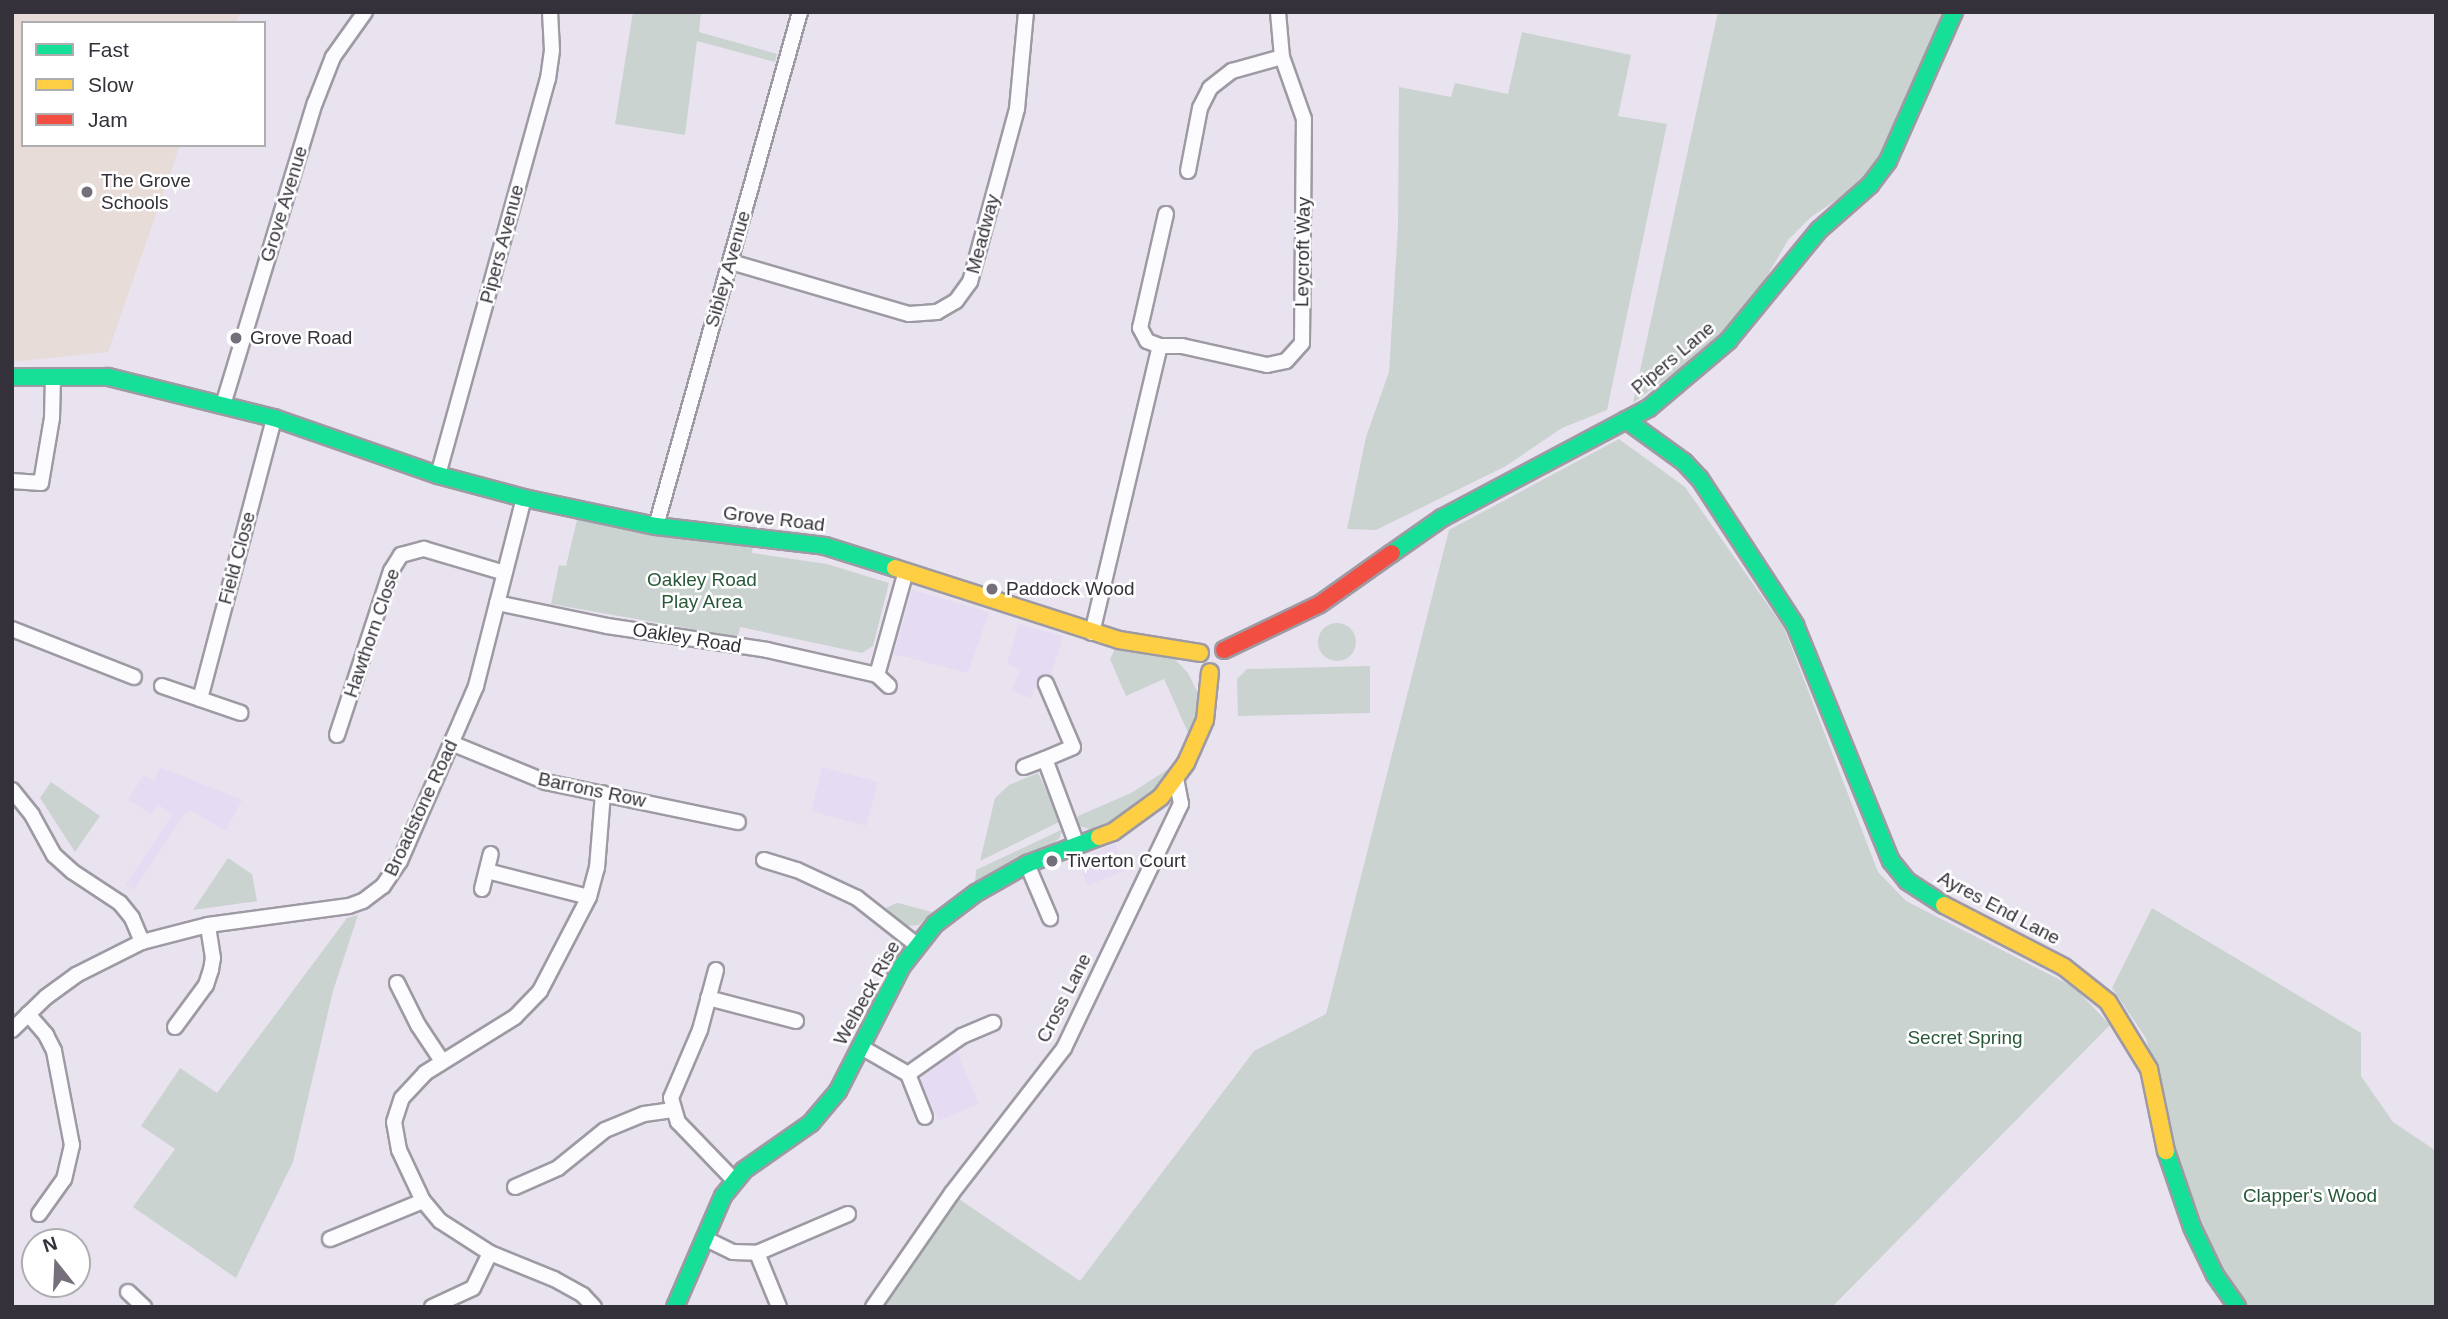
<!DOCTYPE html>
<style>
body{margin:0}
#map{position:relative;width:2448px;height:1319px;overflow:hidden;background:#e9e3f0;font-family:Helvetica,sans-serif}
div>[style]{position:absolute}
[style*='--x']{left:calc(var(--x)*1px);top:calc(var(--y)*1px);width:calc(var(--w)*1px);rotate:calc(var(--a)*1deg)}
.built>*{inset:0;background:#e5dbf2}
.education>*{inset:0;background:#e8dcd8}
.green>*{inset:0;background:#cad3d0}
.round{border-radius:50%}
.roads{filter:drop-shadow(2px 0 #9e9aa4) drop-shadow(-2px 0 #9e9aa4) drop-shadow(0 2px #9e9aa4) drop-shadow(0 -2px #9e9aa4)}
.street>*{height:14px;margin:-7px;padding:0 7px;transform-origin:7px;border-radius:7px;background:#fcfbfd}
.fast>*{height:16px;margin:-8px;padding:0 8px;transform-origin:8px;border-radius:8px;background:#16e098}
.slow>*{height:16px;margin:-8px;padding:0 8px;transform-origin:8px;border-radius:8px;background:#ffcf43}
.jam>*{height:16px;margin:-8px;padding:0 8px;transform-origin:8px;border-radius:8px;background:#f24e42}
.dots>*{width:19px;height:19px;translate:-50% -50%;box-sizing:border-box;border:4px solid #fff;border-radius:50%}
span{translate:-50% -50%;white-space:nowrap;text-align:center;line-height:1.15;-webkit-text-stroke:5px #fff;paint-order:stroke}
.poi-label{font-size:19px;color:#35313a}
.left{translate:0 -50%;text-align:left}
.street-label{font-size:19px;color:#35313a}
.park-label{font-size:19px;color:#295939}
.frame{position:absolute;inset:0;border:14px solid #35313a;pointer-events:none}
.legend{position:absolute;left:21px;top:21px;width:245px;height:126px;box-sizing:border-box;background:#fff;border:2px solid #aeadb0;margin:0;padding:9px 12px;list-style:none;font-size:21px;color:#35313a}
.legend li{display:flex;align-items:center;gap:14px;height:35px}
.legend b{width:35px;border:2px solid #aeadb0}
.north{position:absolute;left:21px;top:1228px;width:70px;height:70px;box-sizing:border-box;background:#fff;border:2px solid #aeadb0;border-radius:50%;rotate:342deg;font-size:19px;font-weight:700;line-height:28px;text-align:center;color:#35313a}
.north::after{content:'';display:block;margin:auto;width:24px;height:32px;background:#746f7a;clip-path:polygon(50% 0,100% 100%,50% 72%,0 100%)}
</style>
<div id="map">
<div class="built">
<div style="clip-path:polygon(912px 590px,989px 612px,968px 673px,894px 654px)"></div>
<div style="clip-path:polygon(1019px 624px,1063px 636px,1050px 678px,1039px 690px,1035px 688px,1031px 698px,1012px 691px,1020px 669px,1007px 664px)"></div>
<div style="clip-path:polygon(160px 767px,242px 800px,226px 831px,192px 811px,185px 813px,134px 890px,126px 884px,172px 815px,158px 804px,151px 814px,128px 800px,144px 775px,154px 781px)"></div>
<div style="clip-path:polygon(822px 767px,878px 782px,866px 826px,811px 811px)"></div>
<div style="clip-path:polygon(1115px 844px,1126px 870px,1088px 885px,1077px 859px)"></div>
<div style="clip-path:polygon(957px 1052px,979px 1104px,938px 1121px,920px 1079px)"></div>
</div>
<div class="education">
<div style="clip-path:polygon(12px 12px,241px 12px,236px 23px,23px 23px,23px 145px,180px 145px,108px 352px,12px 362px)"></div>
</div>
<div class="green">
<div style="clip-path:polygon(633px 12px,701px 12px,699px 32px,777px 54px,775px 62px,697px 41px,685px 135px,615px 124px)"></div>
<div style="clip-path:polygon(1718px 12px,1943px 12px,1877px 160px,1856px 187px,1811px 217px,1788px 240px,1748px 309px,1724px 336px,1633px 403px)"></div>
<div style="clip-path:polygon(1522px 32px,1631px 55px,1618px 116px,1667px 124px,1607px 410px,1562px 428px,1506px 466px,1376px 530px,1347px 529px,1366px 437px,1389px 372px,1398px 226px,1399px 87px,1451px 97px,1455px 83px,1508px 94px)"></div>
<div style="clip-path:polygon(1619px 439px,1685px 487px,1784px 628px,1878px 872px,1906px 901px,2074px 987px,2110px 1025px,1832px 1307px,884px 1307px,959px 1199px,1080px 1281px,1254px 1051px,1326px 1014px,1449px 530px)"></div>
<div style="clip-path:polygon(578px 516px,753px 545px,752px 553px,827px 564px,889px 583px,873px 646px,862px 653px,740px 627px,738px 637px,551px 604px,559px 565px,566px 566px)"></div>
<div class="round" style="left:1318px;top:623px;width:38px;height:38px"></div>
<div style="clip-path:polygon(1115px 649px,1173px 657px,1188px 673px,1197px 691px,1199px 713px,1190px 737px,1164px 679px,1126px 696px,1110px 659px)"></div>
<div style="clip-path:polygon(1370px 666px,1370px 713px,1238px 716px,1237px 679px,1247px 669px)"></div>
<div style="clip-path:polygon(1173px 766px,1166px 780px,1123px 819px,1094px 831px,1080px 826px,1076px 821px,1078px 816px,1131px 793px)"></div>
<div style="clip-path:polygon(1038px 773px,1061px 821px,980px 861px,995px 798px,1009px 785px)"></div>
<div style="clip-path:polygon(51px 782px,100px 816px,75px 852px,40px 798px)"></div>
<div style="clip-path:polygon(1063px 829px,1059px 839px,1050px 845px,975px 883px,976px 870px)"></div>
<div style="clip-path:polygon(228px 858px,252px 874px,257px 901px,193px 910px)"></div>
<div style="clip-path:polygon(897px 903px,898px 903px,932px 912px,919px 925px,907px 926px,886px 908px)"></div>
<div style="clip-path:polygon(2152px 908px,2361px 1033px,2361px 1076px,2393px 1122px,2436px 1151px,2436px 1307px,2246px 1307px,2203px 1233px,2171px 1136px,2146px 1038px,2112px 988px)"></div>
<div style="clip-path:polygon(358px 915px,333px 991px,293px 1162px,236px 1278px,133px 1207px,175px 1149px,141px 1126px,180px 1068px,217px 1093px,347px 918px)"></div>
</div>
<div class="roads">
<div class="street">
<div style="--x:1188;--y:171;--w:64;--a:-79.2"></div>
<div style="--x:1200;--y:108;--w:22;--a:-63"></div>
<div style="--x:1210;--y:88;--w:28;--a:-38"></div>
<div style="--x:1232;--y:71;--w:52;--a:-15.6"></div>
<div style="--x:731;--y:262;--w:185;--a:16.3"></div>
<div style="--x:909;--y:314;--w:28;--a:-4"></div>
<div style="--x:937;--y:312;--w:22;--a:-30"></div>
<div style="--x:956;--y:301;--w:24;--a:-54"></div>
<div style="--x:970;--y:282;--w:179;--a:-74.8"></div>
<div style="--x:1017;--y:109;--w:97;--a:-84.7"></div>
<div style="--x:1160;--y:346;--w:22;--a:0"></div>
<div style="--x:1182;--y:346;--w:87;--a:12.6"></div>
<div style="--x:1267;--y:365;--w:19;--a:-12"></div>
<div style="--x:1286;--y:361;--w:24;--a:-48"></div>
<div style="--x:1302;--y:343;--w:224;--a:-89.5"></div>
<div style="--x:1304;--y:119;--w:66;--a:-109.5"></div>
<div style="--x:1282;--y:57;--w:45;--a:-95.1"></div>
<div style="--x:223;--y:405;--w:316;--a:-73.1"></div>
<div style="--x:315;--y:103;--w:49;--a:-68.6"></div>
<div style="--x:333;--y:57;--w:55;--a:-54.6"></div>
<div style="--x:438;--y:475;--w:411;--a:-74.5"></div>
<div style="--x:548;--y:79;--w:29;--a:-82"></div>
<div style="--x:552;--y:50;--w:38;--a:-93"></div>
<div style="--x:12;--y:481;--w:29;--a:4"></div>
<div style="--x:41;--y:483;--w:66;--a:-80.4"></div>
<div style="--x:52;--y:418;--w:42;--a:-88.6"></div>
<div style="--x:656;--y:526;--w:534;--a:-74.35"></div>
<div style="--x:497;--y:603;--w:112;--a:11.8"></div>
<div style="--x:607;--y:626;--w:162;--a:8.5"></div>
<div style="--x:767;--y:650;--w:113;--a:12.8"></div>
<div style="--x:877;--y:675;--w:16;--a:43"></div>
<div style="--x:12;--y:629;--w:131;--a:21.5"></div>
<div style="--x:1092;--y:633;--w:295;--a:-76.7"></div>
<div style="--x:1160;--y:346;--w:14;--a:-159"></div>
<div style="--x:1147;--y:341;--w:15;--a:-118"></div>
<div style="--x:1140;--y:328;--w:117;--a:-77.2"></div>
<div style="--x:877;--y:675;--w:108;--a:-74.4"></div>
<div style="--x:162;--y:686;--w:83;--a:18.9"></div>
<div style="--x:200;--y:699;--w:291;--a:-75.2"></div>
<div style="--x:337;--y:735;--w:173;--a:-71.8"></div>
<div style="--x:391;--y:571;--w:19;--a:-58"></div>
<div style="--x:401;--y:555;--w:24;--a:-15"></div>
<div style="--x:424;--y:549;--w:84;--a:16.5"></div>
<div style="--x:451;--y:743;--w:103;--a:22.3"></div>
<div style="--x:546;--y:782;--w:196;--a:11.8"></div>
<div style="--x:1045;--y:759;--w:30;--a:-23"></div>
<div style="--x:1073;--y:747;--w:69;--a:-113.2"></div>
<div style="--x:1024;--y:767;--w:22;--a:-21"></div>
<div style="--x:1045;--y:759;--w:92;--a:69.6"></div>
<div style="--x:12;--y:790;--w:32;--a:51"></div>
<div style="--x:32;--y:815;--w:46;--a:61.2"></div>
<div style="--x:54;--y:855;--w:25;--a:42"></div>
<div style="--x:73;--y:872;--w:56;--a:33.4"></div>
<div style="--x:120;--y:903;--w:19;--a:51"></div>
<div style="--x:132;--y:918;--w:26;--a:67"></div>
<div style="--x:764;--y:860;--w:34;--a:17"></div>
<div style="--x:797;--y:870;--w:66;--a:25"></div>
<div style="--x:857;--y:898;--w:76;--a:38.1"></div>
<div style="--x:1027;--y:864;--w:59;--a:66.9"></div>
<div style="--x:487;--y:871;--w:105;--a:14.3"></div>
<div style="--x:482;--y:889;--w:36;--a:-76"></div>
<div style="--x:716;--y:970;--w:62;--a:104.9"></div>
<div style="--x:700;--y:1030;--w:74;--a:113.1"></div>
<div style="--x:671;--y:1098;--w:25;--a:74"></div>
<div style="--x:678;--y:1122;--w:81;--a:46"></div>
<div style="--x:397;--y:983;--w:47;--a:63.4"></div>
<div style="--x:418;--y:1025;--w:43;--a:56.3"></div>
<div style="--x:708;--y:998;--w:91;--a:14.6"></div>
<div style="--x:28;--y:1014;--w:28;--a:49"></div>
<div style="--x:46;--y:1035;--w:18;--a:63"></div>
<div style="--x:54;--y:1051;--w:96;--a:79.2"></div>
<div style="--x:72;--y:1145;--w:35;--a:103"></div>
<div style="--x:64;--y:1179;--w:43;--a:125.5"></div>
<div style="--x:175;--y:1027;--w:52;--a:-53.6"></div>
<div style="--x:206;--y:985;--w:16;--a:-72"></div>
<div style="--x:211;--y:970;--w:12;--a:-81"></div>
<div style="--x:213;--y:958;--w:33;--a:-99"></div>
<div style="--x:12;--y:1030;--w:47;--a:-44.1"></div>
<div style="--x:46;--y:997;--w:37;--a:-36"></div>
<div style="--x:76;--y:975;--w:74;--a:-26.6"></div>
<div style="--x:142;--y:942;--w:68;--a:-14.4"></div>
<div style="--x:208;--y:925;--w:142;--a:-7.7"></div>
<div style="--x:349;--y:906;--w:15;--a:-20"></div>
<div style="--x:363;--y:901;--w:25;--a:-37"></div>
<div style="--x:383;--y:886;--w:30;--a:-56"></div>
<div style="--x:400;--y:861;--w:191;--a:-66.5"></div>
<div style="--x:476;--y:686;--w:194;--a:-75.7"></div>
<div style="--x:861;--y:1047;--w:54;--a:29.9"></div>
<div style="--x:908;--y:1074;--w:46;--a:68.4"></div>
<div style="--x:908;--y:1074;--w:66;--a:-35.1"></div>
<div style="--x:962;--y:1036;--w:34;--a:-23"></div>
<div style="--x:515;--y:1187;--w:47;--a:-23.8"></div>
<div style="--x:558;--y:1168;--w:60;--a:-39"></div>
<div style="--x:605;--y:1130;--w:42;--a:-22.3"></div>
<div style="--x:644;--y:1114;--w:29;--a:-8"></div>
<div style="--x:704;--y:1238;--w:32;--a:26"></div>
<div style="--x:733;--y:1252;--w:24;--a:2"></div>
<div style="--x:757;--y:1253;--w:58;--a:67.8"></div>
<div style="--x:330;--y:1239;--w:100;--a:-22.2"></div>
<div style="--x:757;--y:1253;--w:99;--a:-23.2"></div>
<div style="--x:128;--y:1292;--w:22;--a:43"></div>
<div style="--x:432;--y:1307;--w:45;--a:-24.9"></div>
<div style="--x:473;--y:1288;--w:39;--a:-64"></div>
<div style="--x:594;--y:1307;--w:16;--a:-133"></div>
<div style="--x:583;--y:1295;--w:33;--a:-151"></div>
<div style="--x:554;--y:1279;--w:69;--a:-157.9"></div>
<div style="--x:490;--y:1253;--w:59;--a:-147.4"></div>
<div style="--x:440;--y:1221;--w:26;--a:-130"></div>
<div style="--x:423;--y:1201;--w:56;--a:-115.2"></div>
<div style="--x:399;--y:1150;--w:28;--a:-100"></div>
<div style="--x:394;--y:1122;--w:25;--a:-72"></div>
<div style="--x:402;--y:1098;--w:34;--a:-47"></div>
<div style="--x:425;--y:1073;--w:106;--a:-31.9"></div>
<div style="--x:515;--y:1017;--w:36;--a:-46"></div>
<div style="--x:540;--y:991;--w:106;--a:-62.5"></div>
<div style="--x:589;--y:897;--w:30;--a:-75"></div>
<div style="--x:597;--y:868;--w:75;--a:-85.4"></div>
<div style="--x:873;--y:1307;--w:139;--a:-55.3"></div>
<div style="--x:952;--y:1193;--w:183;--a:-52.3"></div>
<div style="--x:1064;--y:1048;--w:271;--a:-64.4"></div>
<div style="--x:1181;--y:804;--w:25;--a:-101"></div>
</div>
<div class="fast">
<div style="--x:12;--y:377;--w:96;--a:0"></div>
<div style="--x:108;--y:377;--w:171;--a:13.9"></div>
<div style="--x:274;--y:418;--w:174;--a:19.2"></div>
<div style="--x:438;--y:475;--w:89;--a:15"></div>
<div style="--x:524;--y:498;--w:135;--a:12"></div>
<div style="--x:656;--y:526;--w:170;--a:6.7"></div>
<div style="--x:825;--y:546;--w:73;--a:17.4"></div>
<div style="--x:1626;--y:420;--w:72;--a:35.9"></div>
<div style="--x:1684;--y:462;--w:23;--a:47"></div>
<div style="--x:1700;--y:479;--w:174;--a:56.9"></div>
<div style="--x:1795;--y:625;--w:255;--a:67.9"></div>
<div style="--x:1891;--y:861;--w:26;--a:51"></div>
<div style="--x:1907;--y:881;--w:44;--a:33"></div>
<div style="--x:1392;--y:553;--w:61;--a:-35"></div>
<div style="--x:1442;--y:518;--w:234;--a:-28"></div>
<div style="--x:1649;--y:408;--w:104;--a:-40.3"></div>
<div style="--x:1728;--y:341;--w:144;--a:-50.7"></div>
<div style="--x:1819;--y:230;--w:68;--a:-41.4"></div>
<div style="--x:1870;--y:185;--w:30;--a:-53"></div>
<div style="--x:1888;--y:161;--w:163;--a:-66.1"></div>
<div style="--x:2166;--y:1151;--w:80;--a:71.1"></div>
<div style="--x:2192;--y:1227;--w:53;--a:64.4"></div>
<div style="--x:2215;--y:1275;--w:39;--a:55"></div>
<div style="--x:675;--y:1307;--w:121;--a:-66.6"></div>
<div style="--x:723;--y:1196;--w:33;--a:-51"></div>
<div style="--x:744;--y:1170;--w:82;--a:-35"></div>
<div style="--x:811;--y:1123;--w:42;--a:-49.8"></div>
<div style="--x:838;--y:1091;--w:140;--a:-62.9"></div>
<div style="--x:902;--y:966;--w:53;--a:-51.8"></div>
<div style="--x:935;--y:924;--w:51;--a:-37.1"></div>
<div style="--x:976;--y:893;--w:59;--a:-29.6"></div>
<div style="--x:1027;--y:864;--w:77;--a:-20.6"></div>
</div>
<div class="slow">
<div style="--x:895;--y:568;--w:235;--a:17.8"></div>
<div style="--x:1119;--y:640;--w:82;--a:9.1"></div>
<div style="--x:1099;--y:837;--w:15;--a:-20"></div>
<div style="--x:1113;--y:832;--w:59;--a:-36.1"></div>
<div style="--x:1161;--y:797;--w:42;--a:-53.7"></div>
<div style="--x:1186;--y:763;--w:47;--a:-66.2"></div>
<div style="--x:1205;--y:720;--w:48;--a:-84.1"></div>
<div style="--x:1944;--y:905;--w:135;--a:27.3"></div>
<div style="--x:2064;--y:967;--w:56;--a:38.5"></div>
<div style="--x:2108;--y:1002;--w:79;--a:58.5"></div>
<div style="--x:2149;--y:1069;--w:84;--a:78.3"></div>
</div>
<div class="jam">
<div style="--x:1224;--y:650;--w:106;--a:-25.6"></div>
<div style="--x:1320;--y:604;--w:88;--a:-35.3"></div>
</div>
</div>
<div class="dots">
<div style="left:87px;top:192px;background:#746f7a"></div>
<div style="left:236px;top:338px;background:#746f7a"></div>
<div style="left:992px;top:589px;background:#746f7a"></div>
<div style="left:1052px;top:861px;background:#746f7a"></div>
</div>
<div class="poi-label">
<span class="left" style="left:101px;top:192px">The Grove<br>Schools</span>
<span class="left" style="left:250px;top:338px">Grove Road</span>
<span class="left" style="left:1006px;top:589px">Paddock Wood</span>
<span class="left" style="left:1066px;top:861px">Tiverton Court</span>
</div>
<div class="street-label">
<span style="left:284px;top:204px;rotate:-73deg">Grove Avenue</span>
<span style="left:983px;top:234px;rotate:-75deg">Meadway</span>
<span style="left:502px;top:244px;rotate:-75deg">Pipers Avenue</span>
<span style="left:1303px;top:252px;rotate:-89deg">Leycroft Way</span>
<span style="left:728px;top:269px;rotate:-74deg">Sibley Avenue</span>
<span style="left:1673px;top:358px;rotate:-40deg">Pipers Lane</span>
<span style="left:774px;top:519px;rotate:7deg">Grove Road</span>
<span style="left:237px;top:558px;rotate:-75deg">Field Close</span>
<span style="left:372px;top:633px;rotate:-71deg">Hawthorn Close</span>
<span style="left:687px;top:638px;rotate:9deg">Oakley Road</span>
<span style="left:592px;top:790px;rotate:12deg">Barrons Row</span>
<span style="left:421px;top:808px;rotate:-65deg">Broadstone Road</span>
<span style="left:1999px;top:908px;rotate:28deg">Ayres End Lane</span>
<span style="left:867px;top:993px;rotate:-61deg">Welbeck Rise</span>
<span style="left:1064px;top:998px;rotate:-63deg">Cross Lane</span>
</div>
<div class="park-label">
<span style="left:702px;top:591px">Oakley Road<br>Play Area</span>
<span style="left:1965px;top:1038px">Secret Spring</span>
<span style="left:2310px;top:1196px">Clapper's Wood</span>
</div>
<div class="frame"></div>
<ul class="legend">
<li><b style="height:9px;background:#16e098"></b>Fast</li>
<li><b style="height:9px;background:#ffcf43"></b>Slow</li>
<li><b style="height:9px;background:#f24e42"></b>Jam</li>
</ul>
<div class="north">N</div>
</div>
